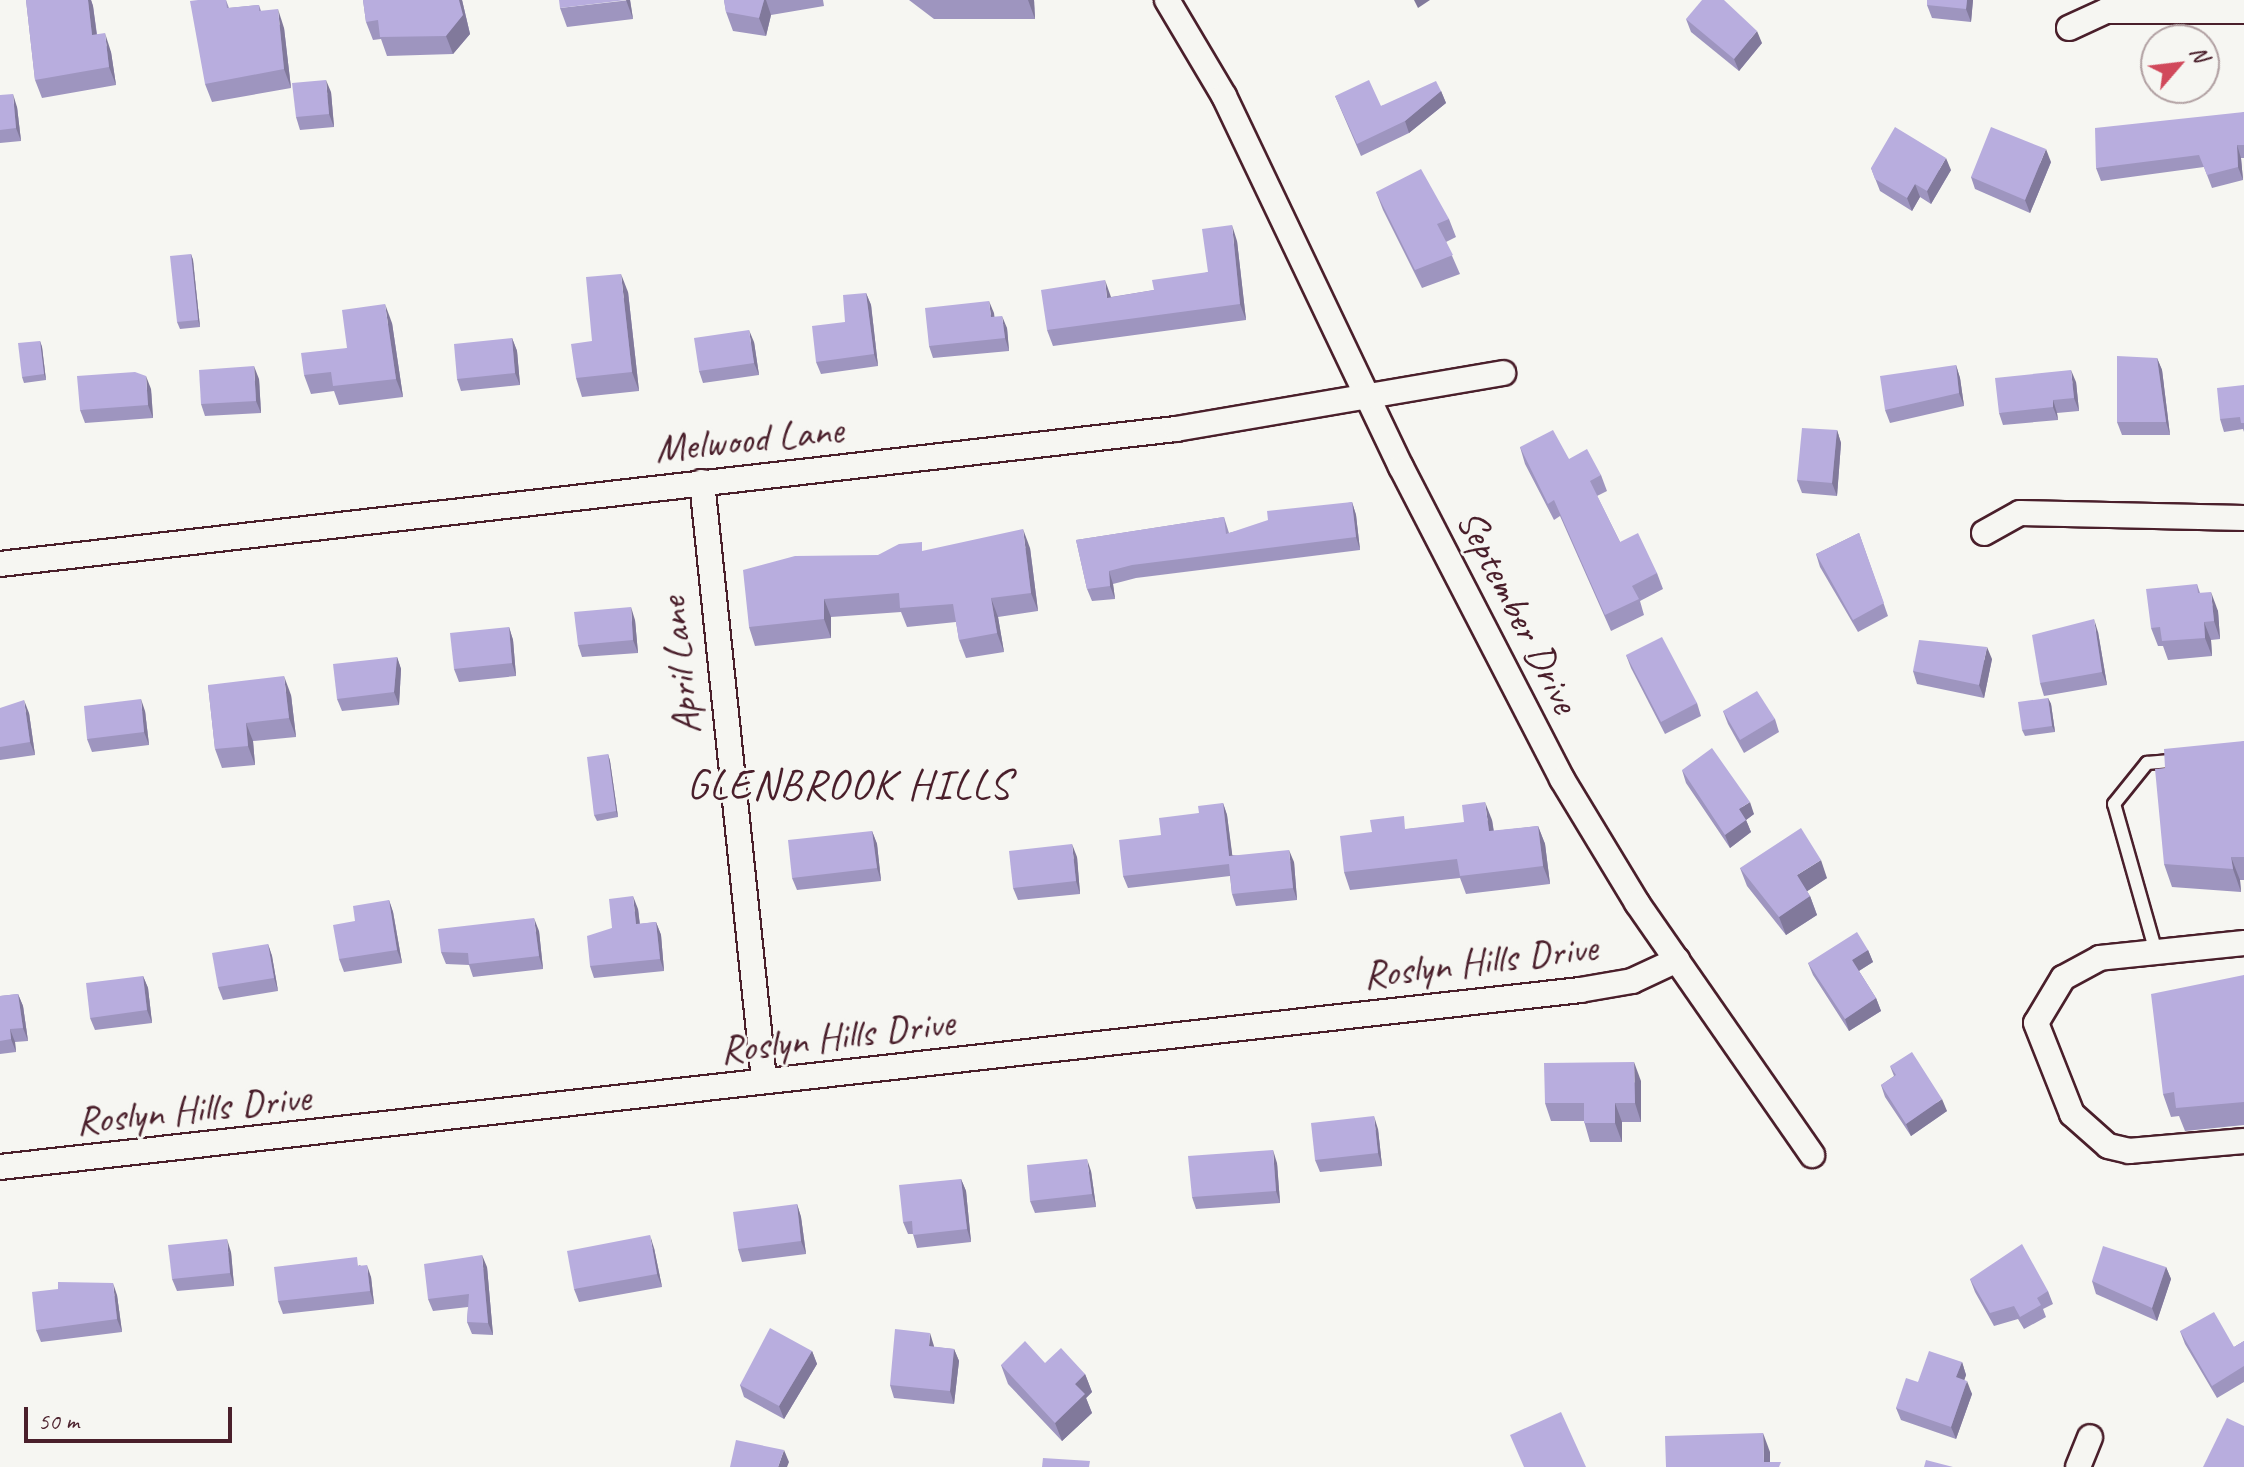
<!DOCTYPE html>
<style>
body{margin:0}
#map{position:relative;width:2244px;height:1467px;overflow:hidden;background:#f6f6f2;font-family:Caveat,sans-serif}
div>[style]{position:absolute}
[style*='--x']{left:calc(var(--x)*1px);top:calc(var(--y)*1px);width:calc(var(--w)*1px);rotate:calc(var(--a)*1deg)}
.roads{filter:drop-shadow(2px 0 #4a1f2b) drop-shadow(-2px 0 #4a1f2b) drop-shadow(0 2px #4a1f2b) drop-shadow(0 -2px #4a1f2b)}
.service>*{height:12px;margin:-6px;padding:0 6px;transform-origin:6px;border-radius:6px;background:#f6f6f2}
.minor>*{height:24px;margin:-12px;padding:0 12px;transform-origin:12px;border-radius:12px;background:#f6f6f2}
.wall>*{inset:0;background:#9e95bf}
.shaded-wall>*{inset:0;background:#81799b}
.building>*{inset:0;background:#b8adde}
span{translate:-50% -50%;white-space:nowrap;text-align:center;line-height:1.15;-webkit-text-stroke:6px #f6f6f2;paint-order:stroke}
.street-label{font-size:40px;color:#4a1f2b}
.neighbourhood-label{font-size:42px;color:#4a1f2b;letter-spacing:2px}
.north{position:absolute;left:2140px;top:24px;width:80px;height:80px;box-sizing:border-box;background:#f6f6f2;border:2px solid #b1a0a2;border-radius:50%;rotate:62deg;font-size:22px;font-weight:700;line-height:32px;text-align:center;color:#4a1f2b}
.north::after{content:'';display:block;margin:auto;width:28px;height:36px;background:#d1495b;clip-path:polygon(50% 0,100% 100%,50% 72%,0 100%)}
.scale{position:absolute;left:24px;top:1407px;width:208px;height:36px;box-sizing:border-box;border:4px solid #4a1f2b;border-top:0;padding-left:10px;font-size:24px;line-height:28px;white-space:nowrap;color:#4a1f2b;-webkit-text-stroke:6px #f6f6f2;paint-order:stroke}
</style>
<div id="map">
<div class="roads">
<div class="service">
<div style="--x:2156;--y:952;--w:154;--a:-105.8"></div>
<div style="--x:2114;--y:804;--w:53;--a:-51.2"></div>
<div style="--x:2147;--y:763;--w:34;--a:-5"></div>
</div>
<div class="minor">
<div style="--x:1167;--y:0;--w:112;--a:59.3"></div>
<div style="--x:1224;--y:96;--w:411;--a:64.5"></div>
<div style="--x:1401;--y:467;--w:351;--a:62.7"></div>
<div style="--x:1562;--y:779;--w:145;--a:58.8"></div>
<div style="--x:1637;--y:903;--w:307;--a:55.2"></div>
<div style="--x:2069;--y:28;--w:41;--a:-24.7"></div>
<div style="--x:2106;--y:11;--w:138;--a:0"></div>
<div style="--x:702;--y:482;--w:601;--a:84.08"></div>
<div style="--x:1984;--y:533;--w:41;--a:-29.1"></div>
<div style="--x:2020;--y:513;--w:224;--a:1.3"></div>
<div style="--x:0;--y:564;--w:1184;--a:-6.55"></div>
<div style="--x:1176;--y:429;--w:332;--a:-9.7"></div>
<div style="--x:2244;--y:943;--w:145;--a:174.1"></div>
<div style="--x:2100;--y:958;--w:42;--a:151.6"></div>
<div style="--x:2063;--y:978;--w:52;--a:121"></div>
<div style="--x:2036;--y:1023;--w:98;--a:68.4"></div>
<div style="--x:2072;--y:1114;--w:48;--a:41.6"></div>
<div style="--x:2108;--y:1146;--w:22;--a:13"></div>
<div style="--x:2129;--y:1151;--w:115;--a:-5"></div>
<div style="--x:0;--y:1167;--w:1590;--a:-6.39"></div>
<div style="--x:1580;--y:990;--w:53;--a:-9.8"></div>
<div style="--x:1632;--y:981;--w:50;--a:-25"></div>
<div style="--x:2078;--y:1467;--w:32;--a:-68"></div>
</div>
</div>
<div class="wall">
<div style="clip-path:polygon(26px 0,91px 0,93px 6px,97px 34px,111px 52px,116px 85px,42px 98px,35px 80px)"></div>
<div style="clip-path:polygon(226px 0,229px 8px,259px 5px,261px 11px,284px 28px,291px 88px,212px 102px,205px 84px)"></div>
<div style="clip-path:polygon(363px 0,462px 0,470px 34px,453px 54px,387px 56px,381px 39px,373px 40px,366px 22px)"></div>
<div style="clip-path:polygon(630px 0,633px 19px,567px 27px,560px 8px)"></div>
<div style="clip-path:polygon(724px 0,823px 0,824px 6px,771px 15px,766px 36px,733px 31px,726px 12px)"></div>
<div style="clip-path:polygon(909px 0,1034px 0,1035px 19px,934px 19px)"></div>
<div style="clip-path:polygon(1927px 0,1973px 0,1971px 22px,1932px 18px,1927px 5px)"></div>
<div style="clip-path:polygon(1686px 19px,1762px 43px,1739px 71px,1691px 32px)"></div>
<div style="clip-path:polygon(1441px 91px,1446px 103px,1409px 133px,1361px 156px,1335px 96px,1381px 106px)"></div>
<div style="clip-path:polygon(331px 92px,334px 127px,300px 130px,296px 117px)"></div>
<div style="clip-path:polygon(0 95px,17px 107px,21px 141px,0 143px)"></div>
<div style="clip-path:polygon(2244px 112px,2244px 158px,2241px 158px,2243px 180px,2212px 188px,2204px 167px,2101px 181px,2096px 168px)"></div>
<div style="clip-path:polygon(2051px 162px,2030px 213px,1975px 189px,1971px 177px)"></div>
<div style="clip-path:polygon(1871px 168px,1951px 170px,1931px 204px,1920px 197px,1912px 211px,1880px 191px)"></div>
<div style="clip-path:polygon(1376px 192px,1449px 219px,1456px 237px,1446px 242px,1460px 274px,1422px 288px,1383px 210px)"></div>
<div style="clip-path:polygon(1237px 241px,1246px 320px,1053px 346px,1047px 330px,1111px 297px,1154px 290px,1208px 272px)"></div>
<div style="clip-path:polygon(191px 254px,193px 260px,200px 327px,180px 329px,177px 322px)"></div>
<div style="clip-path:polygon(628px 292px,639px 391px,582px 397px,576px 378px,592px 341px)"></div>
<div style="clip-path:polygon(866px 293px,871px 305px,878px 366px,821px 374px,816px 362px)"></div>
<div style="clip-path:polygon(994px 313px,994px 317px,1007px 328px,1009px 351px,933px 358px,929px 346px)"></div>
<div style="clip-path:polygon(392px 323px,403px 397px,339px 405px,334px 391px,311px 394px,304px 375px,347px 348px)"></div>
<div style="clip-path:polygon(512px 338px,517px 351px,520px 385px,461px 391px,457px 379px)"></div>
<div style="clip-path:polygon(40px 341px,42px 347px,46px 380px,24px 383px,22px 377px)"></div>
<div style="clip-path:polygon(754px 342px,759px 375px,703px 383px,699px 371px)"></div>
<div style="clip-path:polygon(2157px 358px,2162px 370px,2170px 435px,2122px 435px,2117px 422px)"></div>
<div style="clip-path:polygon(1956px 365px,1960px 378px,1964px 406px,1890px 423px,1885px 410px)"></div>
<div style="clip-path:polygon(259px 379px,261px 413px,205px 416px,201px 404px)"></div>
<div style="clip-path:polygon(2076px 382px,2079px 411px,2057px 413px,2058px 420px,2003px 425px,1999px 413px)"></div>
<div style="clip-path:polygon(2244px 385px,2244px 432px,2243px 429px,2224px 432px,2220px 419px)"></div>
<div style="clip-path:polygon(151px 389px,153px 418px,85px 423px,80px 410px)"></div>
<div style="clip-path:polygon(1837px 430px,1841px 443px,1837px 496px,1802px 493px,1797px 480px)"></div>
<div style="clip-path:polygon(1520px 447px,1569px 459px,1601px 475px,1607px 491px,1597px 496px,1620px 542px,1657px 573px,1663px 589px,1640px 601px,1644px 615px,1611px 631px,1560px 516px,1554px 520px,1525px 464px)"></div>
<div style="clip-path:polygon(1352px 502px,1356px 515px,1360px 550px,1136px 578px,1113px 584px,1115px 599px,1092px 601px,1087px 589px,1076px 540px,1224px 517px,1229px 533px)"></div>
<div style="clip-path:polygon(1859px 533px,1888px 616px,1858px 632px,1820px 567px,1816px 554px)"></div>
<div style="clip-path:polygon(1030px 548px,1038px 611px,998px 617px,1004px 652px,966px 658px,959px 640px,956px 622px,907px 627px,901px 612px,831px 617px,831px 638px,755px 646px,749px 627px,878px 555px,925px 551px)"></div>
<div style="clip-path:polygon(2197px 584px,2200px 593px,2218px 611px,2220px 639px,2211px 640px,2212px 656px,2168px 660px,2163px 646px,2158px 646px,2151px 628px)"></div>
<div style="clip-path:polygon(635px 620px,638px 653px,582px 657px,578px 645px)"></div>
<div style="clip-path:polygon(509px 627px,513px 640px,516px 676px,459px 682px,454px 669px)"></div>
<div style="clip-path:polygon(2098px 632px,2107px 685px,2044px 696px,2040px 683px)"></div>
<div style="clip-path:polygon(1626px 655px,1697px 703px,1701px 716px,1665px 734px,1631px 668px)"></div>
<div style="clip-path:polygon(397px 657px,401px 669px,399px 705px,342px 711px,337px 699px)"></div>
<div style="clip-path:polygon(1992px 659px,1984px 698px,1917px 684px,1913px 671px)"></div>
<div style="clip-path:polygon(208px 685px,291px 695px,296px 737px,253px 741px,255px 765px,222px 768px,215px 749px)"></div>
<div style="clip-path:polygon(2048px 698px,2051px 704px,2055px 732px,2025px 736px,2022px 730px)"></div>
<div style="clip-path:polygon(0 708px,29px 713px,35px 755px,0 760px)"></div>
<div style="clip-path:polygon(145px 711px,149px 745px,92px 752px,87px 739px)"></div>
<div style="clip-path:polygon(1723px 711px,1775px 719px,1779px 732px,1744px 753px,1728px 724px)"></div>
<div style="clip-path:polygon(2244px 741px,2244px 880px,2240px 880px,2241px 892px,2172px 887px,2164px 864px,2165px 768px)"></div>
<div style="clip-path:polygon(608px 754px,610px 761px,618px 817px,597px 821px,594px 815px)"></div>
<div style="clip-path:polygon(1682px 770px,1754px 814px,1746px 820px,1751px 832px,1730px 848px,1686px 783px)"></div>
<div style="clip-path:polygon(1223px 803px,1227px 815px,1232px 855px,1294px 862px,1297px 900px,1236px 906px,1232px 894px,1230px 876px,1128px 888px,1123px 876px,1161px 835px,1199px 813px)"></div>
<div style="clip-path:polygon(1492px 820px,1494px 831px,1538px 826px,1545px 844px,1550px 884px,1466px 894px,1460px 878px,1350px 890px,1344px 872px,1408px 829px)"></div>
<div style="clip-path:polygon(872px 831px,877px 844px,881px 881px,797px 890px,792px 878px)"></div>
<div style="clip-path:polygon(1077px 857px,1080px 894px,1018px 900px,1013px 888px)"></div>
<div style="clip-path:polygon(1740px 868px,1827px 878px,1807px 891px,1810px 896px,1817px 915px,1786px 935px,1747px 886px)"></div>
<div style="clip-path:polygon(389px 900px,393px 912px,402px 963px,344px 972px,339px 959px,355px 921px)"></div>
<div style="clip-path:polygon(638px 909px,640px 924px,656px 922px,661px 935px,664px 971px,594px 978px,590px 966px,612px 928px)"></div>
<div style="clip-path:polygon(539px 931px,543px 969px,473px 977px,469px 965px,446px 964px,441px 952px)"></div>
<div style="clip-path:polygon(268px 944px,272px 956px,278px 991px,223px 1000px,218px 987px)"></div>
<div style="clip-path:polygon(1868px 950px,1873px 962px,1859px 971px,1876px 998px,1881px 1011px,1849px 1031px,1813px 975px,1808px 963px)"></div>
<div style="clip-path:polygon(2244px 975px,2244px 1125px,2185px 1131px,2179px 1116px,2171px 1117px,2163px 1094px)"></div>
<div style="clip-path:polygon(143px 976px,148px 988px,152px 1023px,95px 1030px,90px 1018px)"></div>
<div style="clip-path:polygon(18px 994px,23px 1006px,28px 1041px,15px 1042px,16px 1052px,0 1054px,0 996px)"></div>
<div style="clip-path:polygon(1890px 1066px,1947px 1111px,1911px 1136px,1885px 1097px,1881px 1085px,1894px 1076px)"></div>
<div style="clip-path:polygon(1641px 1081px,1641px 1122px,1622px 1122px,1622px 1142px,1590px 1142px,1584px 1121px,1551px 1121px,1545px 1103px)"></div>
<div style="clip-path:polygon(1378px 1129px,1382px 1166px,1320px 1172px,1315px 1160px)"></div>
<div style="clip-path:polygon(1277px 1163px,1280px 1203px,1196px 1209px,1192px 1197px)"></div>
<div style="clip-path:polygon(1091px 1171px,1096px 1207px,1035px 1213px,1030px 1201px)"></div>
<div style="clip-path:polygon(961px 1179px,966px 1191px,971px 1242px,917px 1248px,913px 1234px,908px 1234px,903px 1222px)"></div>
<div style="clip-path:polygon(797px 1204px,801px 1217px,806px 1254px,742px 1262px,738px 1249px)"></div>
<div style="clip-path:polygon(654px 1248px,662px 1287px,579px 1302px,574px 1289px)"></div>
<div style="clip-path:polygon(231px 1252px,234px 1286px,177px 1291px,172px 1279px)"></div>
<div style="clip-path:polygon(360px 1265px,371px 1277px,374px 1304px,283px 1314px,278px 1301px)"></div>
<div style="clip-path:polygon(487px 1267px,493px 1335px,472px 1334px,467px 1322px,468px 1307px,433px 1311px,428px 1299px)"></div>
<div style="clip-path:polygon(2166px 1267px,2171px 1279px,2157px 1321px,2096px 1294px,2092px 1281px)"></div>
<div style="clip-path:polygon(1970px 1279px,2048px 1291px,2053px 1304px,2043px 1309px,2046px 1317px,2024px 1329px,2018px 1319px,1994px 1326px,1975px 1292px)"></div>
<div style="clip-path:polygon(117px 1295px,122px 1332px,41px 1342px,36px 1330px)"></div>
<div style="clip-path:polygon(2180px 1331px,2234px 1347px,2244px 1341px,2244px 1382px,2217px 1398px,2185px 1344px)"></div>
<div style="clip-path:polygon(934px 1346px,934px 1347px,954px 1349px,959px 1361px,954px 1404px,894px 1398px,890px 1385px)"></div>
<div style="clip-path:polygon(812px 1351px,817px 1364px,784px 1419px,744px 1397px,740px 1385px)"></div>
<div style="clip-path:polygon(1962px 1362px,1966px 1375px,1964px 1380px,1972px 1394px,1956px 1439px,1901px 1420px,1896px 1408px,1918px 1382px)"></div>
<div style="clip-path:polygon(1045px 1363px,1085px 1374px,1092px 1392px,1086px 1398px,1092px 1413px,1062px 1441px,1008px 1384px,1001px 1365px)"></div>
</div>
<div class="shaded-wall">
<div style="clip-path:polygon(88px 0,91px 0,93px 6px,99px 53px,92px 35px)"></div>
<div style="clip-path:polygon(459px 0,462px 0,470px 34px,453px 54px,446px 36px)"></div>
<div style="clip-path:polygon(626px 0,630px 0,633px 19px)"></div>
<div style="clip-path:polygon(764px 0,766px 0,771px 15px,766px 36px,759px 18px)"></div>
<div style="clip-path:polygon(1028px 0,1034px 0,1035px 19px)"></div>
<div style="clip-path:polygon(1414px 0,1430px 0,1418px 8px)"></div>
<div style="clip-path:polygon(1967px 0,1973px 0,1971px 22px,1966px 9px)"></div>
<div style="clip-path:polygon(278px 9px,284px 28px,291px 88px,284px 69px)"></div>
<div style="clip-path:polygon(1757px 31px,1762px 43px,1739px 71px,1734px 59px)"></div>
<div style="clip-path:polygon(105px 33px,111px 52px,116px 85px,109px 67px)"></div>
<div style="clip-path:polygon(326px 80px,331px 92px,334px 127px,329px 114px)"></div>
<div style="clip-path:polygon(1441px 91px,1446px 103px,1409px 133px,1405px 121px)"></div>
<div style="clip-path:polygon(13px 94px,17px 107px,21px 141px,16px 128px)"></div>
<div style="clip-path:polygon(2237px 145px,2241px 158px,2243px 180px,2238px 167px)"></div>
<div style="clip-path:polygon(2046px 149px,2051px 162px,2030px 213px,2025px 200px)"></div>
<div style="clip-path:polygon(1946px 158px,1951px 170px,1931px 204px,1927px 191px)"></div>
<div style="clip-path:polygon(1915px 184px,1920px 197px,1912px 211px,1907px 198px)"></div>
<div style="clip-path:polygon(1232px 225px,1237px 241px,1246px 320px,1240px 304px)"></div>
<div style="clip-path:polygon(191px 254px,193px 260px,200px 327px,198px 320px)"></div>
<div style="clip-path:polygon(621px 274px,628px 292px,639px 391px,632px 372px)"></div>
<div style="clip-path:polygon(1105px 280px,1111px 297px,1113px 314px,1107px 298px)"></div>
<div style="clip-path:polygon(866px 293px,871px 305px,878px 366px,874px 354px)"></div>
<div style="clip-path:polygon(989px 301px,994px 313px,996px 329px,991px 317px)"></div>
<div style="clip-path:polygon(385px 304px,392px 323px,403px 397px,396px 379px)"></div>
<div style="clip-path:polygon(1002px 316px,1007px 328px,1009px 351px,1005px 338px)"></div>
<div style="clip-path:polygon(749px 330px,754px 342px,759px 375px,754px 363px)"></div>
<div style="clip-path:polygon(512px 338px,517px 351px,520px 385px,515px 373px)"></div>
<div style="clip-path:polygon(40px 341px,42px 347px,46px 380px,44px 374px)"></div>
<div style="clip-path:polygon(2157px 358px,2162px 370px,2170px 435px,2166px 422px)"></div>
<div style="clip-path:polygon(1956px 365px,1960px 378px,1964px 406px,1959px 393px)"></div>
<div style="clip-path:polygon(254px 366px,259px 379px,261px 413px,256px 401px)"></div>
<div style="clip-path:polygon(2071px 370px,2076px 382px,2079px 411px,2074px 398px)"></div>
<div style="clip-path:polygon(146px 376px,151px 389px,153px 418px,148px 405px)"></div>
<div style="clip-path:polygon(2053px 400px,2057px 413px,2058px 420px,2053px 407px)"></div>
<div style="clip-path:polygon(1837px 430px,1841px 443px,1837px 496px,1832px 483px)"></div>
<div style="clip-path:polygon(1352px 502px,1356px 515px,1360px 550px,1356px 537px)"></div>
<div style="clip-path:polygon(1023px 529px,1030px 548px,1038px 611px,1031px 593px)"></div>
<div style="clip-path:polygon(1109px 571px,1113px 584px,1115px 599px,1110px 586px)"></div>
<div style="clip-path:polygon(2211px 592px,2218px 611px,2220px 639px,2214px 621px)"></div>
<div style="clip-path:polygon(991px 598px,998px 617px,1004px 652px,997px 633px)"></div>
<div style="clip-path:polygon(824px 599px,831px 617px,831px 638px,824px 619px)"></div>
<div style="clip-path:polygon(631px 607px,635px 620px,638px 653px,633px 640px)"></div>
<div style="clip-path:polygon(2094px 619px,2098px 632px,2107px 685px,2102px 672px)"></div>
<div style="clip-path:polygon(2204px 622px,2211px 640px,2212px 656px,2205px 638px)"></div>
<div style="clip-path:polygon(509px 627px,513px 640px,516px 676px,512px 663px)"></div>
<div style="clip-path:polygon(1987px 647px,1992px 659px,1984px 698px,1979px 685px)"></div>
<div style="clip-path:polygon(397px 657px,401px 669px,399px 705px,394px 692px)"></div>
<div style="clip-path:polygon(284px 676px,291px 695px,296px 737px,289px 718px)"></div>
<div style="clip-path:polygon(2048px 698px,2051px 704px,2055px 732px,2052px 726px)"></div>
<div style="clip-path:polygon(141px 699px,145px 711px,149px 745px,144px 732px)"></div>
<div style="clip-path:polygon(24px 700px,29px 713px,35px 755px,30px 742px)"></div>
<div style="clip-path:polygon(246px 723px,253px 741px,255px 765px,248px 746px)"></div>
<div style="clip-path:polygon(608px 754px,610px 761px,618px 817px,616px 811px)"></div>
<div style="clip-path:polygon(1485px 802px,1492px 820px,1496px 850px,1489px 831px)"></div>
<div style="clip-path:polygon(1750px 802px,1754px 814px,1746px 820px,1751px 832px,1730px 848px,1725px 835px,1739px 809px)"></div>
<div style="clip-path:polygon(1223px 803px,1227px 815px,1234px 868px,1229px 856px)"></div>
<div style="clip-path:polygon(1538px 826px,1545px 844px,1550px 884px,1543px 866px)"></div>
<div style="clip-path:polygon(872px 831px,877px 844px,881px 881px,877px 868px)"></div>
<div style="clip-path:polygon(1072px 844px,1077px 857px,1080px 894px,1076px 881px)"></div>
<div style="clip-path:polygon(1289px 850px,1294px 862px,1297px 900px,1293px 888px)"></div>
<div style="clip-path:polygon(2231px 857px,2240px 880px,2241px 892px,2233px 869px)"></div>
<div style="clip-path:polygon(1821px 860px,1827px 878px,1803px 894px,1797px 875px)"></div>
<div style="clip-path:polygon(633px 896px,638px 909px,641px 937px,636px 924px)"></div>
<div style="clip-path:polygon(1810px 896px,1817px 915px,1786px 935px,1779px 917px)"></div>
<div style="clip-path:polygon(389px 900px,393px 912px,402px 963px,397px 950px)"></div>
<div style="clip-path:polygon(534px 918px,539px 931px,543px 969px,539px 956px)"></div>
<div style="clip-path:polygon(656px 922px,661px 935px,664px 971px,660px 959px)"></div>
<div style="clip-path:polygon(268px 944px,272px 956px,278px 991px,274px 978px)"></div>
<div style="clip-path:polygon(1868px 950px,1873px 962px,1857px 972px,1852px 960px)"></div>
<div style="clip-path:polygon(143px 976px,148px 988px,152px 1023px,147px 1010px)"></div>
<div style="clip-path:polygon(18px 994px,23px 1006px,28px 1041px,23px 1028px)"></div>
<div style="clip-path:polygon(1876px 998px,1881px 1011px,1849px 1031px,1845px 1019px)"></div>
<div style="clip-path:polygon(10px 1029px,15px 1042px,16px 1052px,11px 1039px)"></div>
<div style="clip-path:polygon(1634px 1062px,1641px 1081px,1641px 1122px,1635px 1103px)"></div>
<div style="clip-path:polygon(1942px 1099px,1947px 1111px,1911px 1136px,1906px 1124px)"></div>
<div style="clip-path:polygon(1615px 1103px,1622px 1122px,1622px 1142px,1615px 1123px)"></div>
<div style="clip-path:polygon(1374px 1116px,1378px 1129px,1382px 1166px,1378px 1153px)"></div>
<div style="clip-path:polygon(1273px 1150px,1277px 1163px,1280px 1203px,1276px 1191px)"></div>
<div style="clip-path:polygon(1087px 1159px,1091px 1171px,1096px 1207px,1092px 1194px)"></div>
<div style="clip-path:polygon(961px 1179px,966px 1191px,971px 1242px,967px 1229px)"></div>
<div style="clip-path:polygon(797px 1204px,801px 1217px,806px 1254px,801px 1241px)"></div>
<div style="clip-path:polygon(650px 1235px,654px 1248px,662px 1287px,657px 1274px)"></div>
<div style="clip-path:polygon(227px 1239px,231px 1252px,234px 1286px,230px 1273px)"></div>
<div style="clip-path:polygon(482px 1255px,487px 1267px,493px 1335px,488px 1323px)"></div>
<div style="clip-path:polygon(367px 1265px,371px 1277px,374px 1304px,370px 1291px)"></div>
<div style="clip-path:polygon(2166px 1267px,2171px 1279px,2157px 1321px,2152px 1308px)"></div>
<div style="clip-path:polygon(113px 1283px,117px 1295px,122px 1332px,117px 1319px)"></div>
<div style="clip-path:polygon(930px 1333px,934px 1346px,933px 1359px,929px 1346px)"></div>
<div style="clip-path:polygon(954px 1349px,959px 1361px,954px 1404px,950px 1391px)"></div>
<div style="clip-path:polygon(812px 1351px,817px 1364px,784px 1419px,779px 1406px)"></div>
<div style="clip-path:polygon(1962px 1362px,1966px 1375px,1961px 1390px,1956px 1377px)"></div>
<div style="clip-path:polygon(1085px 1374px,1092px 1392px,1086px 1398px,1092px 1413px,1062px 1441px,1055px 1423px,1075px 1384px)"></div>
<div style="clip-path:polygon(1967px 1381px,1972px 1394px,1956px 1439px,1951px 1427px)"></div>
<div style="clip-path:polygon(1763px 1433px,1770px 1452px,1770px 1467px,1764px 1462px)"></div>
<div style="clip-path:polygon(784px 1450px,789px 1462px,787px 1467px,778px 1467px)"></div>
</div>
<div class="building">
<div style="clip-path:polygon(26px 0,88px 0,92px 35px,105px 33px,109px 67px,35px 80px)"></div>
<div style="clip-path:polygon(198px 0,226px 0,227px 8px,259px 5px,259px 11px,278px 9px,284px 69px,205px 84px,190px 1px)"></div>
<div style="clip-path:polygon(363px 0,459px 0,463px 15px,446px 36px,380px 37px,378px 20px,366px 22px)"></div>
<div style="clip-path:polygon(559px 0,626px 0,560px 8px)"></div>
<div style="clip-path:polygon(724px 0,764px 0,759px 18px,726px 12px)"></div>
<div style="clip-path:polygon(1702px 0,1724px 0,1757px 31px,1734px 59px,1686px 19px)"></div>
<div style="clip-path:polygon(1927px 0,1967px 0,1966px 9px,1927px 5px)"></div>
<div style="clip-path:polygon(326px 80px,329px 114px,296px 117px,292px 83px)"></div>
<div style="clip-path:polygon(1369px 80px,1381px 106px,1436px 81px,1441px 91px,1405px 121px,1357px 144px,1335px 96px)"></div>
<div style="clip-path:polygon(13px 94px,16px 128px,0 130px,0 95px)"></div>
<div style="clip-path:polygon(2244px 112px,2244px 145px,2237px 145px,2238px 167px,2207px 175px,2199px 155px,2096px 168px,2095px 128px)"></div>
<div style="clip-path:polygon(1895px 127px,1946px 158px,1927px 191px,1915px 184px,1907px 198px,1875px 179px,1871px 168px)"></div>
<div style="clip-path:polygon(1991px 127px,2046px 149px,2025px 200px,1971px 177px)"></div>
<div style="clip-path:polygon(1421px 169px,1449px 219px,1437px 224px,1453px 255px,1415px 270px,1376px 192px)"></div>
<div style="clip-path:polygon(1232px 225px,1240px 304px,1047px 330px,1041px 290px,1105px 280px,1107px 298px,1154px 290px,1152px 280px,1208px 272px,1202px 229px)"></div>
<div style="clip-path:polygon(191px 254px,198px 320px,177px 322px,170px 256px)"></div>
<div style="clip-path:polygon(621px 274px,632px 372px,576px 378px,571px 344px,592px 341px,586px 277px)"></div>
<div style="clip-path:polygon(866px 293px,874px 354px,816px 362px,812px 326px,845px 322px,843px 295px)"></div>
<div style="clip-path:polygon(989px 301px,991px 317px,1002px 316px,1005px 338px,929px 346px,925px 308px)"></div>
<div style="clip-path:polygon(385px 304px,396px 379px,333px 386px,331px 372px,304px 375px,301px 353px,347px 348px,342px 310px)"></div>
<div style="clip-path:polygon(749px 330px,754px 363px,699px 371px,694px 338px)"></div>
<div style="clip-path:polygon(512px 338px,515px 373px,457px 379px,454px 344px)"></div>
<div style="clip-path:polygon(40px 341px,44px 374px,22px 377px,18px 343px)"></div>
<div style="clip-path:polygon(2117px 356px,2157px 358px,2166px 422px,2117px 422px)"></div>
<div style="clip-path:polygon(1956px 365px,1959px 393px,1885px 410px,1880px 376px)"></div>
<div style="clip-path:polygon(254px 366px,256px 401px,201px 404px,199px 370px)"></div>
<div style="clip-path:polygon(2071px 370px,2074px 398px,2053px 400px,2053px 407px,1999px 413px,1995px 378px)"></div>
<div style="clip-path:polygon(135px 372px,146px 376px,148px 405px,80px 410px,77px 376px)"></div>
<div style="clip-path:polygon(2244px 385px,2244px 423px,2241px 423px,2240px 417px,2220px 419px,2217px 388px)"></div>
<div style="clip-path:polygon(1802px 428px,1837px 430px,1832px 483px,1797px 480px)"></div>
<div style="clip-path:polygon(1553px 430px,1569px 459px,1587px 449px,1601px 475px,1590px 481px,1620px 542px,1638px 533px,1657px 573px,1632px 586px,1639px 599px,1605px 615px,1554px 500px,1548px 504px,1520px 447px)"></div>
<div style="clip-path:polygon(1352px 502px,1356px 537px,1132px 565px,1109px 571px,1110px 586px,1087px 589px,1076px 540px,1224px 517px,1226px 534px,1268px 520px,1267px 511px)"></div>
<div style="clip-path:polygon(1023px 529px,1031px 593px,991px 598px,997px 633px,959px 640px,953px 604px,900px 608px,899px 593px,824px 599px,824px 619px,749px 627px,743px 570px,795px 556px,878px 555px,899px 544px,922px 542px,922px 551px)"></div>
<div style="clip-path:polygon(1859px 533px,1884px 603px,1853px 620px,1816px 554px)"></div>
<div style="clip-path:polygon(2197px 584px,2198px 593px,2211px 592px,2214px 621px,2204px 622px,2205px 638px,2162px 641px,2160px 627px,2151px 628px,2146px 589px)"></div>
<div style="clip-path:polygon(631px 607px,633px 640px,578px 645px,574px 612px)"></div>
<div style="clip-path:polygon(2094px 619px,2102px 672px,2040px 683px,2032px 635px)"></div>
<div style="clip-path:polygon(509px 627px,512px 663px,454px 669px,450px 633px)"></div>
<div style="clip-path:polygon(1662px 637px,1697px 703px,1661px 722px,1626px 655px)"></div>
<div style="clip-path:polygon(1919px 640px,1987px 647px,1979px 685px,1913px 671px)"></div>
<div style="clip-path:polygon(397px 657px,394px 692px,337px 699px,333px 664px)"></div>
<div style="clip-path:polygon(284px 676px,289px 718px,246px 723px,248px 746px,215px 749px,208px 685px)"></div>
<div style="clip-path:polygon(1757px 691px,1775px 719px,1740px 740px,1723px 711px)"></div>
<div style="clip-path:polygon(2048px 698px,2052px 726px,2022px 730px,2018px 702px)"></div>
<div style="clip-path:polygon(141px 699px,144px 732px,87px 739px,84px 706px)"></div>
<div style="clip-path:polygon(24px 700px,30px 742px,0 747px,0 708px)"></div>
<div style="clip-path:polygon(2244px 741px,2244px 857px,2231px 857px,2233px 869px,2164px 864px,2155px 769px,2165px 768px,2164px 749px)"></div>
<div style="clip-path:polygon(1712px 748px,1750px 802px,1739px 809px,1746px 820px,1725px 835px,1682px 770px)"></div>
<div style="clip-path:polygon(608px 754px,616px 811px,594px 815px,587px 757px)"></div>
<div style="clip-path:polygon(1485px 802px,1489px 831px,1538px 826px,1543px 866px,1460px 876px,1457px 859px,1344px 872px,1340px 836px,1372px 832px,1370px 820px,1404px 816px,1405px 829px,1464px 822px,1462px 805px)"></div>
<div style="clip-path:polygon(1223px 803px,1229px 856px,1289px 850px,1293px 888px,1232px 894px,1229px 864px,1123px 876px,1119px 840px,1161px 835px,1159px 818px,1199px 813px,1198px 806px)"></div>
<div style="clip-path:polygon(1801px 828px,1821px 860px,1797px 875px,1810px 896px,1779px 917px,1740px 868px)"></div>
<div style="clip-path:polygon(872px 831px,877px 868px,792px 878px,788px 840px)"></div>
<div style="clip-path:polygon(1072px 844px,1076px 881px,1013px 888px,1009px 851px)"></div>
<div style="clip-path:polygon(633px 896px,636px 924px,656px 922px,660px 959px,590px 966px,587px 936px,612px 928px,609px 899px)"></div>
<div style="clip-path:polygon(389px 900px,397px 950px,339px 959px,333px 925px,355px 921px,353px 906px)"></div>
<div style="clip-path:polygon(534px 918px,539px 956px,469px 964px,468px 953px,441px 952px,438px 929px)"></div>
<div style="clip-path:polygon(1857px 932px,1868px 950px,1852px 960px,1876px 998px,1845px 1019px,1808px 963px)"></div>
<div style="clip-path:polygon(268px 944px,274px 978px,218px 987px,212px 953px)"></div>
<div style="clip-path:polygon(2244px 975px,2244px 1102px,2176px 1108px,2174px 1092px,2163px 1094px,2151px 994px)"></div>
<div style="clip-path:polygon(143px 976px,147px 1010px,90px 1018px,86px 983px)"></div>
<div style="clip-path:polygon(18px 994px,23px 1028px,10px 1029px,11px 1039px,0 1041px,0 996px)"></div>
<div style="clip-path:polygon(1912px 1052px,1942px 1099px,1906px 1124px,1881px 1085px,1896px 1075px,1890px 1066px)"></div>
<div style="clip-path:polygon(1634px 1062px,1635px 1103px,1615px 1103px,1615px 1123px,1584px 1123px,1584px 1103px,1545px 1103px,1544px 1063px)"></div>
<div style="clip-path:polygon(1374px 1116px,1378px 1153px,1315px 1160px,1311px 1123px)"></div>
<div style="clip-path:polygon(1273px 1150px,1276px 1191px,1192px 1197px,1188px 1156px)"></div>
<div style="clip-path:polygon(1087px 1159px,1092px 1194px,1030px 1201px,1027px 1165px)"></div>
<div style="clip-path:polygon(961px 1179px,967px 1229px,913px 1235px,912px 1221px,903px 1222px,899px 1185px)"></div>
<div style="clip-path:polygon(797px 1204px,801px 1241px,738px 1249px,733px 1212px)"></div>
<div style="clip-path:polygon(650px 1235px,657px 1274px,574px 1289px,567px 1251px)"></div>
<div style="clip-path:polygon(227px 1239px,230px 1273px,172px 1279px,168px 1245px)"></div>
<div style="clip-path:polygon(2022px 1244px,2048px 1291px,2037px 1298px,2041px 1305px,2020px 1317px,2014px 1306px,1990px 1313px,1970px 1279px)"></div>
<div style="clip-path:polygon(2103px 1246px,2166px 1267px,2152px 1308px,2092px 1281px)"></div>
<div style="clip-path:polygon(482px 1255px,488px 1323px,467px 1322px,469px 1294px,428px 1299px,424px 1264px)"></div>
<div style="clip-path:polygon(357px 1257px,358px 1266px,367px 1265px,370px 1291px,278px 1301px,274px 1267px)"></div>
<div style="clip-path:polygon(58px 1282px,113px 1283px,117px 1319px,36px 1330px,32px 1292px,58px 1289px)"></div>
<div style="clip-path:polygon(2214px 1312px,2234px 1347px,2244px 1341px,2244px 1366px,2212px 1386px,2180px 1331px)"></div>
<div style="clip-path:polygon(770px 1328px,812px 1351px,779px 1406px,740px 1385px)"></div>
<div style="clip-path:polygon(895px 1329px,930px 1333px,929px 1346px,954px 1349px,950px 1391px,890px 1385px)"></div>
<div style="clip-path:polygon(1025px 1341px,1045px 1363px,1061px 1348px,1085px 1374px,1075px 1384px,1085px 1394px,1055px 1423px,1001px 1365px)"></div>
<div style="clip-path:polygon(1929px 1351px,1962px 1362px,1956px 1377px,1967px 1381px,1951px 1427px,1896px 1408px,1906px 1378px,1918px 1382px)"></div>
<div style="clip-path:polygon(1561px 1412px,1586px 1467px,1524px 1467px,1510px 1435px)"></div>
<div style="clip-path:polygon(2227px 1418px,2244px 1426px,2244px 1467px,2203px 1467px)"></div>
<div style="clip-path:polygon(1763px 1433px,1764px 1462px,1781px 1462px,1779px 1467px,1666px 1467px,1665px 1436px)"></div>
<div style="clip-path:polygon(736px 1440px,784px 1450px,778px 1467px,730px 1467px)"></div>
<div style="clip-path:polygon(1043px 1458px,1090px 1461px,1089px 1467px,1042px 1467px)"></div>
<div style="clip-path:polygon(1926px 1460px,1953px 1467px,1924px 1467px)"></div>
</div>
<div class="street-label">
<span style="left:749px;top:439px;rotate:-6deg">Melwood Lane</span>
<span style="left:1518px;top:611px;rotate:63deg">September Drive</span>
<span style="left:679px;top:666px;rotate:-96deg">April Lane</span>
<span style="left:1480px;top:961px;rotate:-7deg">Roslyn Hills Drive</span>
<span style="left:837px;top:1036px;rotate:-7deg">Roslyn Hills Drive</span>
<span style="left:193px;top:1109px;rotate:-6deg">Roslyn Hills Drive</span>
</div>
<div class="neighbourhood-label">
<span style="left:849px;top:785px">GLENBROOK HILLS</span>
</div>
<div class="north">N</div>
<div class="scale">50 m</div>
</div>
